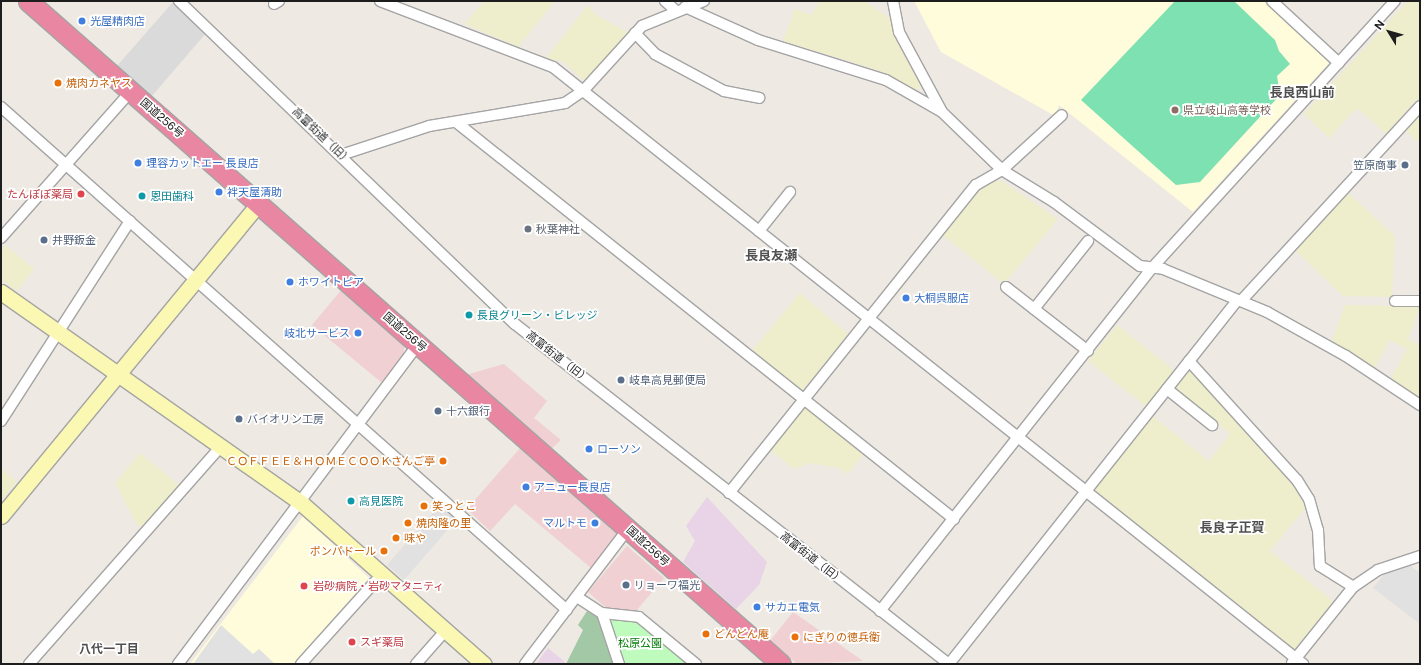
<!DOCTYPE html>
<meta charset="utf-8">
<style>
body{margin:0}
#map{position:relative;width:1421px;height:665px;overflow:hidden;background:#eee9e2;font-family:"Public Sans","Noto Sans JP",sans-serif}
div>[style]{position:absolute}
[style*='--x']{left:calc(var(--x)*1px);top:calc(var(--y)*1px);width:calc(var(--w)*1px);rotate:calc(var(--a)*1deg)}
.residential>*{inset:0;background:#dbdada}
.commercial>*{inset:0;background:#f0d0d2}
.industrial>*{inset:0;background:#e8d4e6}
.education>*{inset:0;background:#fffcdb}
.farmland>*{inset:0;background:#eeedcc}
.cemetery>*{inset:0;background:#a3c8a5}
.park>*{inset:0;background:#befbbd}
.pitch>*{inset:0;background:#7de1b1}
.parking>*{inset:0;background:#e1e1e1}
.roads{filter:drop-shadow(1px 0 #a4a4a4) drop-shadow(-1px 0 #a4a4a4) drop-shadow(0 1px #a4a4a4) drop-shadow(0 -1px #a4a4a4)}
.street>*{height:10px;margin:-5px;padding:0 5px;transform-origin:5px;border-radius:5px;background:#fff}
.secondary>*{height:15px;margin:-7.5px;padding:0 7.5px;transform-origin:7.5px;border-radius:7.5px;background:#fbf8b3}
.highway>*{height:19px;margin:-9.5px;padding:0 9.5px;transform-origin:9.5px;border-radius:9.5px;background:#e987a2}
.dots>*{width:11px;height:11px;translate:-50% -50%;box-sizing:border-box;border:2px solid #fff;border-radius:50%}
span{translate:-50% -50%;white-space:nowrap;text-align:center;line-height:1.15;-webkit-text-stroke:3.5px #fff;paint-order:stroke}
.shop-label{font-size:11px;color:#366cbe}
.left{translate:0 -50%;text-align:left}
.right{translate:-100% -50%;text-align:right}
.food-label{font-size:11px;color:#c56008}
.education-label{font-size:11px;color:#785e54}
.street-label{font-size:11px;color:#1d1d1d}
.service-label{font-size:11px;color:#4e5e75}
.health-label{font-size:11px;color:#be3a42}
.culture-label{font-size:11px;color:#0d838f}
.worship-label{font-size:11px;color:#5b616d}
.park-label{font-size:11px;color:#097e08}
.neighbourhood-label{font-size:12px;color:#505050;font-weight:700}
.quarter-label{font-size:13px;color:#505050;font-weight:700}
.frame{position:absolute;inset:0;border:2px solid #1d1d1d;pointer-events:none}
.north{position:absolute;left:1369px;top:12px;width:40px;height:40px;-webkit-text-stroke:3px #fff;paint-order:stroke;rotate:307deg;font-size:11px;font-weight:700;line-height:16px;text-align:center;color:#1d1d1d}
.north::after{content:'';display:block;margin:auto;width:14px;height:18px;background:#1d1d1d;clip-path:polygon(50% 0,100% 100%,50% 72%,0 100%)}
</style>
<div id="map">
<div class="residential">
<div style="clip-path:polygon(173px 2px,207px 32px,151px 97px,116px 67px)"></div>
</div>
<div class="commercial">
<div style="clip-path:polygon(342px 289px,404px 341px,404px 356px,382px 383px,312px 325px)"></div>
<div style="clip-path:polygon(504px 364px,547px 401px,534px 418px,561px 440px,551px 449px,462px 376px)"></div>
<div style="clip-path:polygon(521px 447px,617px 530px,617px 535px,591px 568px,515px 504px,490px 531px,467px 509px)"></div>
<div style="clip-path:polygon(627px 546px,664px 578px,636px 611px,612px 613px,588px 592px)"></div>
<div style="clip-path:polygon(793px 612px,863px 661px,797px 664px,770px 641px)"></div>
</div>
<div class="industrial">
<div style="clip-path:polygon(707px 497px,767px 562px,759px 585px,736px 609px,683px 562px,695px 541px,686px 526px)"></div>
<div style="clip-path:polygon(548px 648px,565px 662px,563px 664px,536px 664px)"></div>
</div>
<div class="education">
<div style="clip-path:polygon(914px 1px,1267px 1px,1329px 63px,1193px 212px,1059px 105px,1055px 116px,941px 52px)"></div>
<div style="clip-path:polygon(303px 516px,369px 578px,293px 664px,190px 664px)"></div>
</div>
<div class="farmland">
<div style="clip-path:polygon(484px 1px,555px 1px,518px 47px,465px 24px)"></div>
<div style="clip-path:polygon(820px 1px,865px 1px,889px 18px,922px 85px,916px 91px,881px 71px,783px 41px,795px 9px,812px 15px)"></div>
<div style="clip-path:polygon(1408px 1px,1420px 1px,1420px 96px,1386px 134px,1357px 108px,1329px 138px,1304px 114px)"></div>
<div style="clip-path:polygon(588px 5px,596px 15px,629px 33px,585px 82px,564px 62px,546px 58px)"></div>
<div style="clip-path:polygon(1420px 112px,1420px 144px,1404px 129px)"></div>
<div style="clip-path:polygon(1000px 180px,1058px 219px,1004px 284px,940px 233px,980px 187px)"></div>
<div style="clip-path:polygon(1346px 191px,1395px 236px,1392px 297px,1343px 296px,1294px 249px)"></div>
<div style="clip-path:polygon(5px 245px,34px 269px,17px 291px,1px 279px,1px 250px)"></div>
<div style="clip-path:polygon(800px 293px,848px 334px,801px 393px,750px 353px)"></div>
<div style="clip-path:polygon(1345px 305px,1420px 306px,1408px 339px,1420px 345px,1420px 399px,1390px 380px,1407px 349px,1390px 340px,1374px 369px,1331px 344px)"></div>
<div style="clip-path:polygon(1117px 325px,1176px 372px,1148px 408px,1088px 361px)"></div>
<div style="clip-path:polygon(1187px 368px,1293px 485px,1306px 507px,1270px 551px,1333px 601px,1294px 652px,1092px 488px,1151px 415px,1209px 461px,1230px 434px,1173px 388px)"></div>
<div style="clip-path:polygon(809px 407px,865px 452px,848px 474px,838px 468px,809px 463px,794px 469px,768px 448px,800px 408px)"></div>
<div style="clip-path:polygon(140px 453px,179px 485px,143px 527px,136px 523px,115px 483px)"></div>
<div style="clip-path:polygon(3px 470px,17px 482px,1px 501px,1px 472px)"></div>
</div>
<div class="cemetery">
<div style="clip-path:polygon(587px 611px,599px 618px,614px 664px,566px 664px,583px 630px,578px 625px)"></div>
</div>
<div class="park">
<div style="clip-path:polygon(612px 618px,645px 620px,694px 664px,626px 664px,608px 622px)"></div>
</div>
<div class="pitch">
<div style="clip-path:polygon(1175px 1px,1234px 1px,1275px 40px,1279px 51px,1290px 64px,1277px 76px,1280px 95px,1200px 182px,1176px 185px,1081px 100px)"></div>
</div>
<div class="parking">
<div style="clip-path:polygon(441px 503px,458px 518px,404px 580px,387px 565px)"></div>
<div style="clip-path:polygon(1408px 564px,1420px 573px,1420px 624px,1373px 588px,1386px 572px)"></div>
<div style="clip-path:polygon(221px 625px,253px 654px,259px 649px,275px 664px,193px 664px)"></div>
</div>
<div class="roads">
<div class="street">
<div style="--x:179;--y:1;--w:466;--a:43.9"></div>
<div style="--x:515;--y:324;--w:551;--a:38.08"></div>
<div style="--x:380;--y:1;--w:185;--a:20.9"></div>
<div style="--x:553;--y:67;--w:959;--a:38.52"></div>
<div style="--x:665;--y:1;--w:15;--a:42"></div>
<div style="--x:893;--y:1;--w:32;--a:79"></div>
<div style="--x:899;--y:32;--w:89;--a:61.7"></div>
<div style="--x:1272;--y:1;--w:91;--a:42.8"></div>
<div style="--x:274;--y:4;--w:6;--a:-31"></div>
<div style="--x:685;--y:7;--w:80;--a:24.3"></div>
<div style="--x:758;--y:40;--w:134;--a:17.4"></div>
<div style="--x:886;--y:80;--w:64;--a:29.7"></div>
<div style="--x:942;--y:112;--w:83;--a:44"></div>
<div style="--x:1002;--y:170;--w:61;--a:31.6"></div>
<div style="--x:1054;--y:202;--w:107;--a:36.7"></div>
<div style="--x:1140;--y:266;--w:23;--a:7"></div>
<div style="--x:1163;--y:269;--w:113;--a:22.5"></div>
<div style="--x:1267;--y:312;--w:90;--a:29.1"></div>
<div style="--x:1346;--y:356;--w:89;--a:33.5"></div>
<div style="--x:635;--y:33;--w:29;--a:46"></div>
<div style="--x:655;--y:54;--w:78;--a:28.2"></div>
<div style="--x:724;--y:91;--w:36;--a:11"></div>
<div style="--x:1;--y:107;--w:757;--a:41.63"></div>
<div style="--x:456;--y:122;--w:637;--a:38.56"></div>
<div style="--x:341;--y:155;--w:93;--a:-18.2"></div>
<div style="--x:429;--y:126;--w:138;--a:-9.6"></div>
<div style="--x:565;--y:103;--w:22;--a:-34"></div>
<div style="--x:583;--y:91;--w:88;--a:-47.8"></div>
<div style="--x:642;--y:26;--w:67;--a:-22"></div>
<div style="--x:759;--y:231;--w:50;--a:-51.5"></div>
<div style="--x:1;--y:238;--w:196;--a:-48.5"></div>
<div style="--x:1006;--y:287;--w:104;--a:38"></div>
<div style="--x:1241;--y:301;--w:265;--a:-47.4"></div>
<div style="--x:1395;--y:301;--w:25;--a:0"></div>
<div style="--x:1034;--y:309;--w:87;--a:-51.5"></div>
<div style="--x:1189;--y:361;--w:161;--a:47.8"></div>
<div style="--x:1297;--y:480;--w:22;--a:58"></div>
<div style="--x:1309;--y:499;--w:32;--a:74"></div>
<div style="--x:1318;--y:530;--w:36;--a:87"></div>
<div style="--x:1320;--y:566;--w:39;--a:32"></div>
<div style="--x:1167;--y:389;--w:58;--a:38.7"></div>
<div style="--x:1;--y:421;--w:238;--a:-57.2"></div>
<div style="--x:729;--y:493;--w:395;--a:-51.3"></div>
<div style="--x:976;--y:185;--w:30;--a:-30"></div>
<div style="--x:1002;--y:170;--w:81;--a:-42.5"></div>
<div style="--x:577;--y:597;--w:30;--a:33"></div>
<div style="--x:602;--y:613;--w:37;--a:6"></div>
<div style="--x:639;--y:617;--w:74;--a:39.5"></div>
<div style="--x:880;--y:611;--w:436;--a:-51.6"></div>
<div style="--x:1151;--y:269;--w:362;--a:-47.7"></div>
<div style="--x:602;--y:613;--w:54;--a:71.6"></div>
<div style="--x:1292;--y:663;--w:97;--a:-51.2"></div>
<div style="--x:1353;--y:587;--w:30;--a:-34"></div>
<div style="--x:1378;--y:570;--w:44;--a:-18.4"></div>
<div style="--x:29;--y:664;--w:290;--a:-48.6"></div>
<div style="--x:178;--y:664;--w:400;--a:-53.1"></div>
<div style="--x:301;--y:664;--w:121;--a:-48"></div>
<div style="--x:416;--y:664;--w:45;--a:-48.6"></div>
<div style="--x:525;--y:664;--w:170;--a:-52.7"></div>
<div style="--x:949;--y:664;--w:464;--a:-51.6"></div>
</div>
<div class="secondary">
<div style="--x:1;--y:292;--w:365;--a:35.1"></div>
<div style="--x:300;--y:502;--w:245;--a:41.4"></div>
<div style="--x:1;--y:516;--w:406;--a:-50.5"></div>
</div>
<div class="highway">
<div style="--x:28;--y:1;--w:1003;--a:41.36"></div>
</div>
</div>
<div class="dots">
<div style="left:82px;top:21px;background:#3f7fe0"></div>
<div style="left:58px;top:83px;background:#e8710a"></div>
<div style="left:1175px;top:110px;background:#8d6e63"></div>
<div style="left:138px;top:163px;background:#3f7fe0"></div>
<div style="left:1405px;top:165px;background:#5c6f8a"></div>
<div style="left:219px;top:192px;background:#3f7fe0"></div>
<div style="left:81px;top:194px;background:#e0444e"></div>
<div style="left:142px;top:196px;background:#0f9aa8"></div>
<div style="left:528px;top:229px;background:#6b7280"></div>
<div style="left:44px;top:240px;background:#5c6f8a"></div>
<div style="left:290px;top:282px;background:#3f7fe0"></div>
<div style="left:906px;top:298px;background:#3f7fe0"></div>
<div style="left:469px;top:315px;background:#0f9aa8"></div>
<div style="left:358px;top:333px;background:#3f7fe0"></div>
<div style="left:621px;top:380px;background:#5c6f8a"></div>
<div style="left:438px;top:411px;background:#5c6f8a"></div>
<div style="left:239px;top:419px;background:#5c6f8a"></div>
<div style="left:589px;top:449px;background:#3f7fe0"></div>
<div style="left:443px;top:461px;background:#e8710a"></div>
<div style="left:526px;top:487px;background:#3f7fe0"></div>
<div style="left:351px;top:501px;background:#0f9aa8"></div>
<div style="left:424px;top:506px;background:#e8710a"></div>
<div style="left:408px;top:523px;background:#e8710a"></div>
<div style="left:595px;top:523px;background:#3f7fe0"></div>
<div style="left:396px;top:538px;background:#e8710a"></div>
<div style="left:384px;top:551px;background:#e8710a"></div>
<div style="left:626px;top:585px;background:#5c6f8a"></div>
<div style="left:304px;top:586px;background:#e0444e"></div>
<div style="left:757px;top:607px;background:#3f7fe0"></div>
<div style="left:706px;top:634px;background:#e8710a"></div>
<div style="left:795px;top:637px;background:#e8710a"></div>
<div style="left:352px;top:642px;background:#e0444e"></div>
</div>
<div class="shop-label">
<span class="left" style="left:90px;top:21px">光屋精肉店</span>
<span class="left" style="left:146px;top:163px">理容カットエー 長良店</span>
<span class="left" style="left:227px;top:192px">袢天屋清助</span>
<span class="left" style="left:298px;top:282px">ホワイトピア</span>
<span class="left" style="left:914px;top:298px">大桐呉服店</span>
<span class="right" style="left:350px;top:333px">岐北サービス</span>
<span class="left" style="left:597px;top:449px">ローソン</span>
<span class="left" style="left:534px;top:487px">アニュー長良店</span>
<span class="right" style="left:587px;top:523px">マルトモ</span>
<span class="left" style="left:765px;top:607px">サカエ電気</span>
</div>
<div class="food-label">
<span class="left" style="left:66px;top:83px">焼肉カネヤス</span>
<span class="right" style="left:435px;top:461px">ＣＯＦＦＥＥ＆ＨＯＭＥＣＯＯＫさんご亭</span>
<span class="left" style="left:432px;top:506px">笑っとこ</span>
<span class="left" style="left:416px;top:523px">焼肉隆の里</span>
<span class="left" style="left:404px;top:538px">味や</span>
<span class="right" style="left:376px;top:551px">ポンパドール</span>
<span class="left" style="left:714px;top:634px">どんどん庵</span>
<span class="left" style="left:803px;top:637px">にぎりの徳兵衛</span>
</div>
<div class="education-label">
<span class="left" style="left:1183px;top:110px">県立岐山高等学校</span>
</div>
<div class="street-label">
<span style="left:162px;top:118px;rotate:41deg">国道256号</span>
<span style="left:322px;top:136px;rotate:44deg">高富街道（旧）</span>
<span style="left:405px;top:332px;rotate:41deg">国道256号</span>
<span style="left:558px;top:357px;rotate:38deg">高富街道（旧）</span>
<span style="left:648px;top:546px;rotate:42deg">国道256号</span>
<span style="left:812px;top:558px;rotate:38deg">高富街道（旧）</span>
</div>
<div class="service-label">
<span class="right" style="left:1397px;top:165px">笠原商事</span>
<span class="left" style="left:52px;top:240px">井野鈑金</span>
<span class="left" style="left:629px;top:380px">岐阜高見郵便局</span>
<span class="left" style="left:446px;top:411px">十六銀行</span>
<span class="left" style="left:247px;top:419px">バイオリン工房</span>
<span class="left" style="left:634px;top:585px">リョーワ福光</span>
</div>
<div class="health-label">
<span class="right" style="left:73px;top:194px">たんぽぽ薬局</span>
<span class="left" style="left:313px;top:586px">岩砂病院・岩砂マタニティ</span>
<span class="left" style="left:360px;top:642px">スギ薬局</span>
</div>
<div class="culture-label">
<span class="left" style="left:150px;top:196px">恩田歯科</span>
<span class="left" style="left:477px;top:315px">長良グリーン・ビレッジ</span>
<span class="left" style="left:359px;top:501px">高見医院</span>
</div>
<div class="worship-label">
<span class="left" style="left:536px;top:229px">秋葉神社</span>
</div>
<div class="park-label">
<span style="left:640px;top:643px">松原公園</span>
</div>
<div class="neighbourhood-label">
<span style="left:109px;top:650px">八代一丁目</span>
</div>
<div class="quarter-label">
<span style="left:1302px;top:93px">長良西山前</span>
<span style="left:771px;top:256px">長良友瀬</span>
<span style="left:1232px;top:528px">長良子正賀</span>
</div>
<div class="frame"></div>
<div class="north">N</div>
</div>
